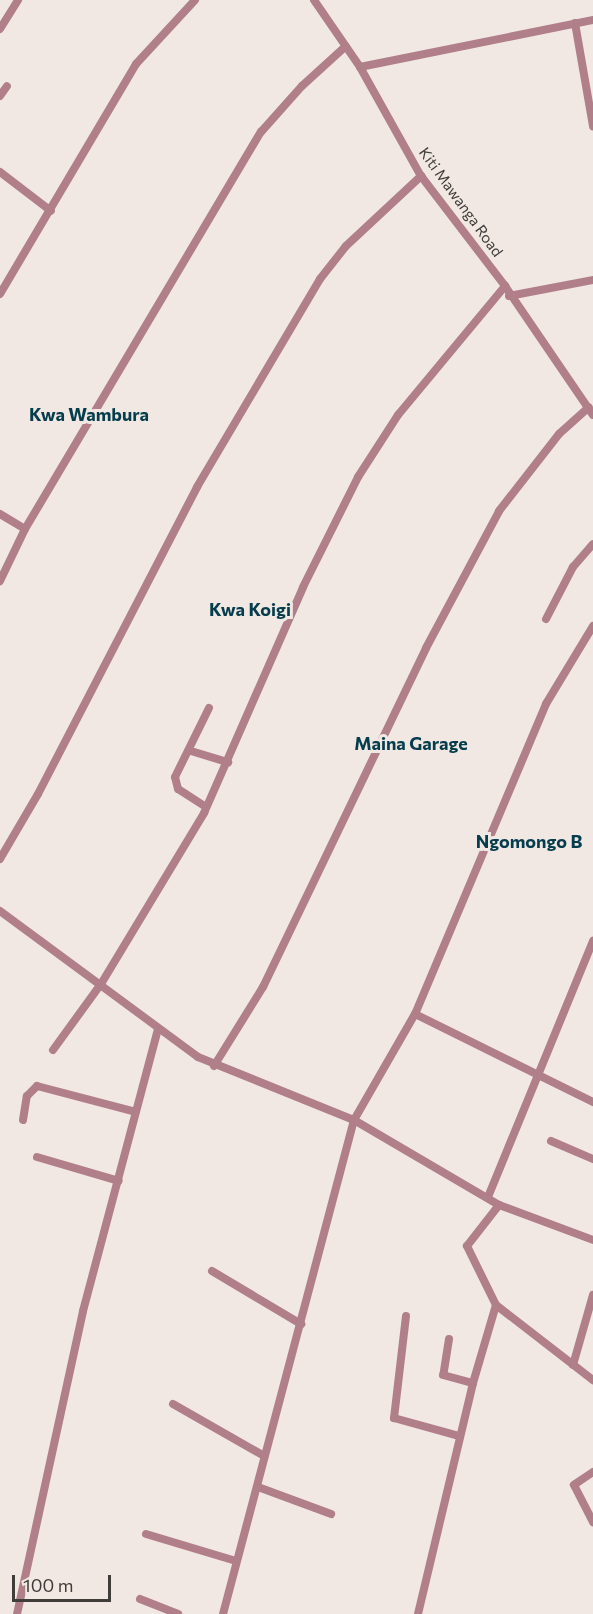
<!DOCTYPE html>
<style>
body{margin:0}
#map{position:relative;width:593px;height:1614px;overflow:hidden;background:#f1e8e3;font-family:Commissioner,sans-serif}
div>[style]{position:absolute}
[style*='--x']{left:calc(var(--x)*1px);top:calc(var(--y)*1px);width:calc(var(--w)*1px);rotate:calc(var(--a)*1deg)}
.minor>*{height:8px;margin:-4px;padding:0 4px;transform-origin:4px;border-radius:4px;background:#b17f89}
span{translate:-50% -50%;white-space:nowrap;text-align:center;line-height:1.15;-webkit-text-stroke:6px #f1e8e3;paint-order:stroke}
.street-label{font-size:15px;color:#3f3c3a}
.quarter-label{font-size:18px;color:#053d4d;font-weight:700}
.scale{position:absolute;left:12px;top:1575px;width:99px;height:27px;box-sizing:border-box;border:3px solid #3f3c3a;border-top:0;padding-left:8px;font-size:18px;line-height:21px;white-space:nowrap;color:#3f3c3a;-webkit-text-stroke:4px #f1e8e3;paint-order:stroke}
</style>
<div id="map">
<div class="minor">
<div style="--x:314;--y:0;--w:81;--a:55.5"></div>
<div style="--x:360;--y:67;--w:125;--a:60.8"></div>
<div style="--x:421;--y:176;--w:138;--a:52.6"></div>
<div style="--x:505;--y:286;--w:156;--a:55.7"></div>
<div style="--x:575;--y:23;--w:105;--a:80.1"></div>
<div style="--x:0;--y:29;--w:34;--a:-58"></div>
<div style="--x:360;--y:67;--w:238;--a:-11.4"></div>
<div style="--x:0;--y:96;--w:12;--a:-55"></div>
<div style="--x:0;--y:172;--w:64;--a:37.4"></div>
<div style="--x:0;--y:294;--w:267;--a:-59.4"></div>
<div style="--x:136;--y:64;--w:87;--a:-47.3"></div>
<div style="--x:509;--y:296;--w:86;--a:-10.8"></div>
<div style="--x:0;--y:514;--w:29;--a:31"></div>
<div style="--x:25;--y:529;--w:58;--a:115.7"></div>
<div style="--x:25;--y:529;--w:462;--a:-59.3"></div>
<div style="--x:261;--y:132;--w:62;--a:-48.3"></div>
<div style="--x:302;--y:86;--w:59;--a:-42.3"></div>
<div style="--x:546;--y:619;--w:59;--a:-62.6"></div>
<div style="--x:573;--y:567;--w:30;--a:-49"></div>
<div style="--x:593;--y:626;--w:91;--a:121.1"></div>
<div style="--x:546;--y:704;--w:337;--a:112.9"></div>
<div style="--x:415;--y:1014;--w:199;--a:26.3"></div>
<div style="--x:191;--y:751;--w:39;--a:17"></div>
<div style="--x:206;--y:807;--w:33;--a:-147"></div>
<div style="--x:178;--y:789;--w:12;--a:-104"></div>
<div style="--x:175;--y:777;--w:77;--a:-63.8"></div>
<div style="--x:0;--y:859;--w:75;--a:-59.7"></div>
<div style="--x:38;--y:794;--w:346;--a:-62.6"></div>
<div style="--x:197;--y:487;--w:242;--a:-59.4"></div>
<div style="--x:320;--y:279;--w:42;--a:-51.8"></div>
<div style="--x:346;--y:246;--w:103;--a:-43"></div>
<div style="--x:0;--y:911;--w:246;--a:36.4"></div>
<div style="--x:198;--y:1057;--w:168;--a:22"></div>
<div style="--x:354;--y:1120;--w:168;--a:30.4"></div>
<div style="--x:499;--y:1205;--w:100;--a:20.4"></div>
<div style="--x:53;--y:1050;--w:82;--a:-54"></div>
<div style="--x:101;--y:984;--w:200;--a:-58.9"></div>
<div style="--x:204;--y:813;--w:247;--a:-66.3"></div>
<div style="--x:303;--y:587;--w:123;--a:-63.4"></div>
<div style="--x:358;--y:477;--w:74;--a:-57.2"></div>
<div style="--x:398;--y:415;--w:168;--a:-50.3"></div>
<div style="--x:214;--y:1066;--w:93;--a:-58.2"></div>
<div style="--x:263;--y:987;--w:376;--a:-64.3"></div>
<div style="--x:426;--y:648;--w:155;--a:-61.9"></div>
<div style="--x:499;--y:511;--w:98;--a:-52.1"></div>
<div style="--x:559;--y:434;--w:40;--a:-42"></div>
<div style="--x:23;--y:1120;--w:24;--a:-81"></div>
<div style="--x:27;--y:1096;--w:14;--a:-45"></div>
<div style="--x:37;--y:1086;--w:102;--a:14.7"></div>
<div style="--x:551;--y:1141;--w:46;--a:23.2"></div>
<div style="--x:37;--y:1157;--w:85;--a:16.3"></div>
<div style="--x:488;--y:1197;--w:277;--a:-67.7"></div>
<div style="--x:212;--y:1271;--w:104;--a:30.8"></div>
<div style="--x:496;--y:1305;--w:123;--a:37.7"></div>
<div style="--x:406;--y:1316;--w:103;--a:96.7"></div>
<div style="--x:394;--y:1418;--w:67;--a:15.5"></div>
<div style="--x:449;--y:1339;--w:36;--a:99"></div>
<div style="--x:443;--y:1375;--w:31;--a:15"></div>
<div style="--x:573;--y:1365;--w:73;--a:-74.1"></div>
<div style="--x:173;--y:1404;--w:105;--a:29.7"></div>
<div style="--x:593;--y:1472;--w:23;--a:146"></div>
<div style="--x:574;--y:1485;--w:42;--a:62.8"></div>
<div style="--x:258;--y:1487;--w:78;--a:20.3"></div>
<div style="--x:146;--y:1534;--w:94;--a:16.7"></div>
<div style="--x:140;--y:1599;--w:41;--a:21.5"></div>
<div style="--x:17;--y:1614;--w:310;--a:-77.7"></div>
<div style="--x:83;--y:1311;--w:292;--a:-75.1"></div>
<div style="--x:223;--y:1614;--w:511;--a:-75.15"></div>
<div style="--x:354;--y:1120;--w:122;--a:-60.1"></div>
<div style="--x:418;--y:1614;--w:237;--a:-76.6"></div>
<div style="--x:473;--y:1383;--w:81;--a:-73.6"></div>
<div style="--x:496;--y:1305;--w:66;--a:-116.2"></div>
<div style="--x:467;--y:1246;--w:52;--a:-52"></div>
</div>
<div class="street-label">
<span style="left:461px;top:202px;rotate:54deg">Kiti Mawanga Road</span>
</div>
<div class="quarter-label">
<span style="left:89px;top:414px">Kwa Wambura</span>
<span style="left:250px;top:609px">Kwa Koigi</span>
<span style="left:411px;top:743px">Maina Garage</span>
<span style="left:529px;top:841px">Ngomongo B</span>
</div>
<div class="scale">100 m</div>
</div>
